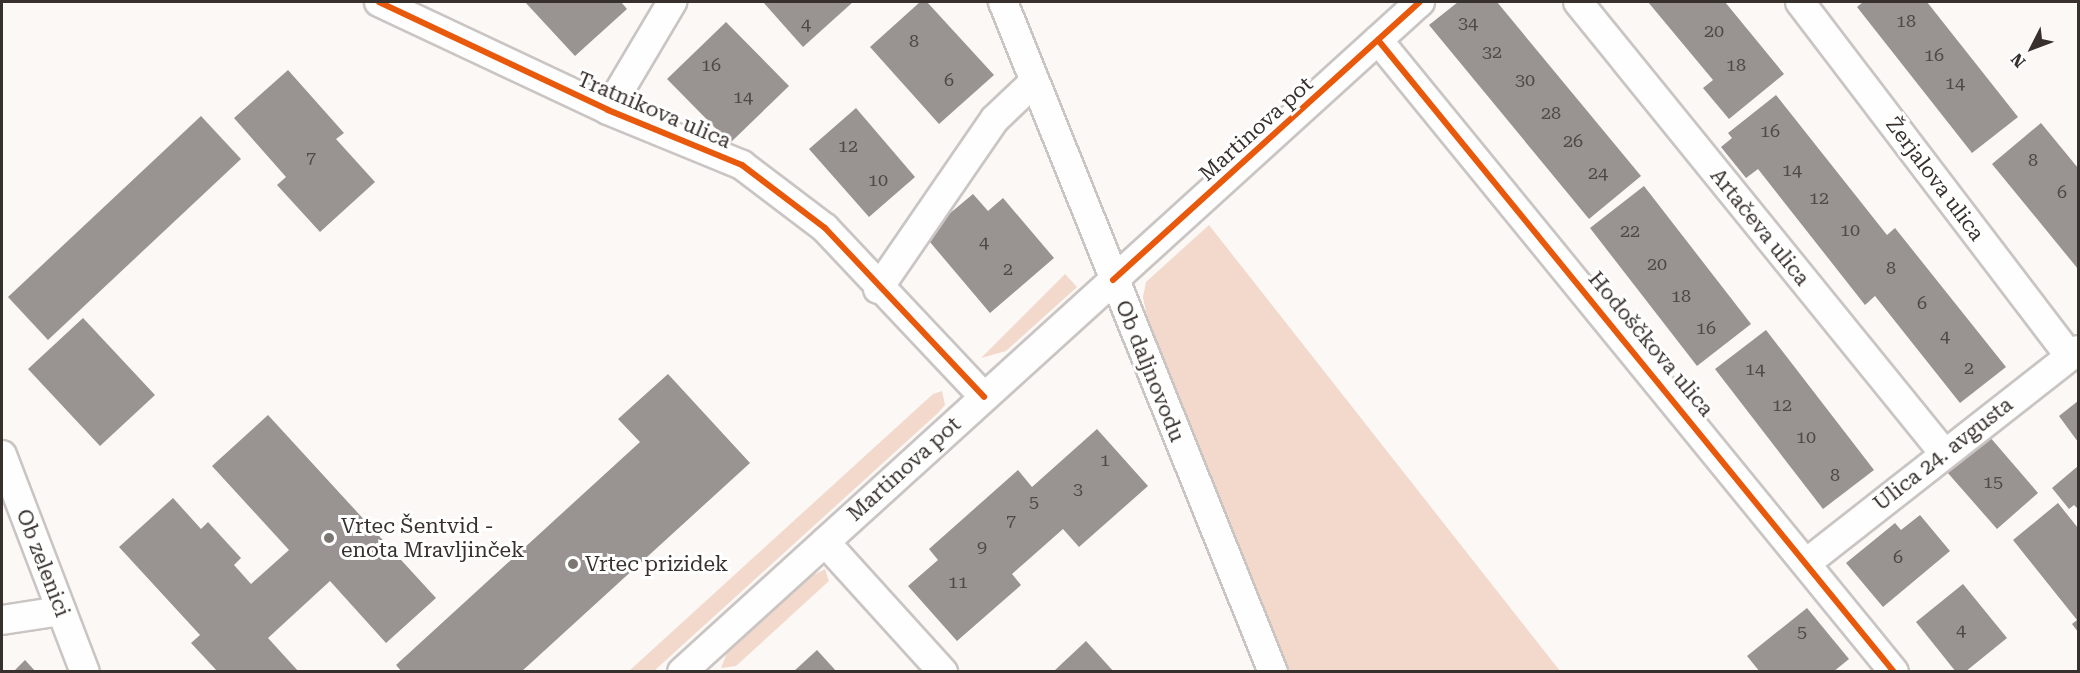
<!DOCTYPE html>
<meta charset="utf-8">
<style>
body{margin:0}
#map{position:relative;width:2080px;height:673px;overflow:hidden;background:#fbf8f6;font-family:"Roboto Serif",serif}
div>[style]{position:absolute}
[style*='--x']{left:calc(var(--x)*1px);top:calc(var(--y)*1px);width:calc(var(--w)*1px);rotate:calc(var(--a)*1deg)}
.green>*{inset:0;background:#f3d9cb}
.building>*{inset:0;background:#999492}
.roads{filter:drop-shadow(2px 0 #cac5c3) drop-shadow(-2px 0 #cac5c3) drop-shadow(0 2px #cac5c3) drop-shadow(0 -2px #cac5c3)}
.street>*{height:28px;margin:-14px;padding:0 14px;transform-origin:14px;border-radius:14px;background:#fefefe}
.cycleway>*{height:6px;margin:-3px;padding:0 3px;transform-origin:3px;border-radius:3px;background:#e8590c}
.dots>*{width:16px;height:16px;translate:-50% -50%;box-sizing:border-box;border:3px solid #fff;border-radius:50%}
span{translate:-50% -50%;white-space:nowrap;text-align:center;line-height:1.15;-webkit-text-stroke:6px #fff;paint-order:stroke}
.number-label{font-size:18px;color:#504946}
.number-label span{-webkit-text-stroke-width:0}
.street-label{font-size:21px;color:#37302d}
.poi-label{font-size:21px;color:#37302d}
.left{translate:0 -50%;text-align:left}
.frame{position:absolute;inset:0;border:3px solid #37302d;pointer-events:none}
.north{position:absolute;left:2002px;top:18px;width:60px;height:60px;-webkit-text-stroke:4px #fff;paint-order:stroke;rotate:228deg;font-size:16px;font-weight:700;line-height:24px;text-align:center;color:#37302d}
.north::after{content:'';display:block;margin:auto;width:21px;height:27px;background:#37302d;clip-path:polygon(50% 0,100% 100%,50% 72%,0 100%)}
</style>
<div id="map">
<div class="green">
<div style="clip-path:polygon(1209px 225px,1560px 671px,1286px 671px,1153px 347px,1143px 297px,1146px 282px)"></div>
<div style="clip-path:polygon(1065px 274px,1077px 287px,1006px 351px,981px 358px)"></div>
<div style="clip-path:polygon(942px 391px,945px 405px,938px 413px,654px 671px,629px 671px,933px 394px)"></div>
<div style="clip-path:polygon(825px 569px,829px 581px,736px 666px,721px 668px,727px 653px,804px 580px)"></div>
</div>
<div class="building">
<div style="clip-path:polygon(525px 2px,621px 2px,627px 9px,575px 56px)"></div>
<div style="clip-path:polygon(763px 2px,853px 2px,803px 47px)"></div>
<div style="clip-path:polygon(920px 2px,927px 2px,994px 75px,939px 124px,870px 47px)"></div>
<div style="clip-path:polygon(1458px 2px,1497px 2px,1641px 176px,1589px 219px,1429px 25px)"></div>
<div style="clip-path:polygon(1648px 2px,1725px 2px,1784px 74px,1729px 119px,1703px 88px,1713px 80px)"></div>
<div style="clip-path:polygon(1863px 2px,1927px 2px,2018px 117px,1972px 153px,1857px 7px)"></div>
<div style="clip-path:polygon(726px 22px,789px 86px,730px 143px,667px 79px)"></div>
<div style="clip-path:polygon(288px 70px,344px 133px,336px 139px,375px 182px,320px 232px,277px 185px,286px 177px,234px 118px)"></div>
<div style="clip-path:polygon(1776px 95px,1887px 235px,1895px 228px,2006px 367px,1960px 403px,1875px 296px,1865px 305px,1758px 169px,1746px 178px,1721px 147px,1732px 138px,1728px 133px)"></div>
<div style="clip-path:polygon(856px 108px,915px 177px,869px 217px,809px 149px)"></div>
<div style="clip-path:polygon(201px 116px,241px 159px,48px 340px,8px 297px)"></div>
<div style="clip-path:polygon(2041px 123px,2078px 168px,2078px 269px,1992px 164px)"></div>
<div style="clip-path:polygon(1644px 186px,1751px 324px,1697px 366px,1590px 228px)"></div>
<div style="clip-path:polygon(973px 194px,988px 211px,1003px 198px,1054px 258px,990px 313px,924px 235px)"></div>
<div style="clip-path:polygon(83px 318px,155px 395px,100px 446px,28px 369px)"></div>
<div style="clip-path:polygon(1766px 330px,1874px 470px,1823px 509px,1715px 369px)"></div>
<div style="clip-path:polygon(668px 374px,750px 463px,521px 672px,402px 672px,396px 665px,640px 442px,618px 419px)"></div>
<div style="clip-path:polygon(2078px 401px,2078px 442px,2059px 416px)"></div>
<div style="clip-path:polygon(268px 415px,436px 598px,386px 643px,330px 581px,268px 638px,299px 672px,218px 672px,191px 643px,200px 635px,119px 547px,173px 498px,201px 529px,208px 522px,241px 558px,234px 565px,251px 584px,289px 550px,212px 466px)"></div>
<div style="clip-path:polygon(1097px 429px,1148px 486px,1079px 547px,1063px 529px,1012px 574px,1021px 585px,957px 641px,908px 586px,938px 560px,929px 549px,1018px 470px,1032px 487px)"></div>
<div style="clip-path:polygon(1989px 436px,2038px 493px,1997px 529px,1947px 472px)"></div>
<div style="clip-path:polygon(2078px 466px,2078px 509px,2074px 505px,2069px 509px,2052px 488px)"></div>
<div style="clip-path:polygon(2058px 503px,2078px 528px,2078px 632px,2072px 624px,2077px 620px,2013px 540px)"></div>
<div style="clip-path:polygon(1920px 515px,1950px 551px,1883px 607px,1846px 563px,1895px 523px,1901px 530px)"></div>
<div style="clip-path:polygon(1963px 584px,2007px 638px,1965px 672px,1956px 672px,1916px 622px)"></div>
<div style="clip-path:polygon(1807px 608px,1849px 659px,1833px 672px,1760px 672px,1747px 656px)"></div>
<div style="clip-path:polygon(1086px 641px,1114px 672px,1053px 672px)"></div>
<div style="clip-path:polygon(817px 650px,837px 672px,793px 672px)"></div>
<div style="clip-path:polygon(25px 660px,36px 672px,13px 672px)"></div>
</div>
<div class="roads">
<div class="street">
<div style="--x:379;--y:2;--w:253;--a:25.2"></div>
<div style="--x:608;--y:110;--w:145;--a:22.3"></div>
<div style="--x:742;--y:165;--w:104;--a:37.2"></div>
<div style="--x:825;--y:228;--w:232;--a:46.7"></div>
<div style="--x:1003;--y:2;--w:722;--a:68.05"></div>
<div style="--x:1578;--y:2;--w:579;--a:50.95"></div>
<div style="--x:1800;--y:2;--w:445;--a:52.7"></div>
<div style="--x:1378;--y:40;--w:816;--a:50.77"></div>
<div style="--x:608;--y:110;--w:126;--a:-59.3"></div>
<div style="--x:878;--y:289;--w:206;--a:-55.5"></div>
<div style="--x:995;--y:119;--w:52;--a:-43.5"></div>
<div style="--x:2;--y:455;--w:232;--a:69.1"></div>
<div style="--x:825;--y:542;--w:176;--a:47.8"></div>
<div style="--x:1809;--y:561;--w:342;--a:-38.1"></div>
<div style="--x:2;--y:620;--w:60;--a:-8.7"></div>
<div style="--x:682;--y:672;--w:997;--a:-42.24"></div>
</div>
</div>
<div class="cycleway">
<div style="--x:379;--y:2;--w:253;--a:25.2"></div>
<div style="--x:608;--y:110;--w:145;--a:22.3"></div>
<div style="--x:742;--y:165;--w:104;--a:37.2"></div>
<div style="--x:825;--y:228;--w:232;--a:46.7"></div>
<div style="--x:1378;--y:40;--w:816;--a:50.77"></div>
<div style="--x:1113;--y:280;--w:414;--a:-42.2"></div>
</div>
<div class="dots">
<div style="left:329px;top:538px;background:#7c7673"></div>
<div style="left:573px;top:564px;background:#7c7673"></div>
</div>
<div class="number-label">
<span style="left:1906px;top:21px">18</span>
<span style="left:1468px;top:23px">34</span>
<span style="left:806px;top:24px">4</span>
<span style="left:1714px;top:31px">20</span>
<span style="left:914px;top:41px">8</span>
<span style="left:1492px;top:52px">32</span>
<span style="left:1934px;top:55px">16</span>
<span style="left:711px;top:65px">16</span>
<span style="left:1736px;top:65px">18</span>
<span style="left:949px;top:80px">6</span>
<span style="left:1525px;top:80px">30</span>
<span style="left:1955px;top:83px">14</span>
<span style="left:743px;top:97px">14</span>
<span style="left:1551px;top:113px">28</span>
<span style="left:1770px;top:131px">16</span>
<span style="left:1573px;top:141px">26</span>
<span style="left:848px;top:146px">12</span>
<span style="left:311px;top:158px">7</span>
<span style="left:2033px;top:160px">8</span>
<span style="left:1792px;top:170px">14</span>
<span style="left:1598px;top:173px">24</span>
<span style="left:878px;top:180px">10</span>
<span style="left:2062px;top:192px">6</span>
<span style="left:1819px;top:198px">12</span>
<span style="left:1850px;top:230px">10</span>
<span style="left:1630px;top:231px">22</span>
<span style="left:984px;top:242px">4</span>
<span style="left:1657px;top:264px">20</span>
<span style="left:1891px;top:268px">8</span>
<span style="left:1008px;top:269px">2</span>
<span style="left:1681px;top:296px">18</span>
<span style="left:1922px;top:303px">6</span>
<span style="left:1706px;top:328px">16</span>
<span style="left:1945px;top:336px">4</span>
<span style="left:1969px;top:368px">2</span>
<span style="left:1755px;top:369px">14</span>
<span style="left:1782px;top:405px">12</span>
<span style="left:1806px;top:437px">10</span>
<span style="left:1105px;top:460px">1</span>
<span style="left:1835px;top:475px">8</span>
<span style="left:1993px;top:482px">15</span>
<span style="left:1078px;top:489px">3</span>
<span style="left:1034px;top:502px">5</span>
<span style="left:1011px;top:521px">7</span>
<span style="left:982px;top:547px">9</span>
<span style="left:1898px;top:557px">6</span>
<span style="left:958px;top:582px">11</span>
<span style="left:1961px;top:630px">4</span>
<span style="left:1802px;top:632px">5</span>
</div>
<div class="street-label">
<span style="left:654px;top:110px;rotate:23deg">Tratnikova ulica</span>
<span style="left:1256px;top:129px;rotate:-42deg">Martinova pot</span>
<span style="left:1935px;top:179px;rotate:53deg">Žerjalova ulica</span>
<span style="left:1760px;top:227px;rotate:51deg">Artačeva ulica</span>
<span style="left:1651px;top:344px;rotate:50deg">Hodoščkova ulica</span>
<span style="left:1150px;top:371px;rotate:68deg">Ob daljnovodu</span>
<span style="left:1943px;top:454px;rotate:-38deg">Ulica 24. avgusta</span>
<span style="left:904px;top:469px;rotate:-42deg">Martinova pot</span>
<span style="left:43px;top:563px;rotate:69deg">Ob zelenici</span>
</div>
<div class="poi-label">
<span class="left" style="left:341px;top:538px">Vrtec Šentvid -<br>enota Mravljinček</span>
<span class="left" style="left:585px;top:564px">Vrtec prizidek</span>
</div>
<div class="frame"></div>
<div class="north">N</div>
</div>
